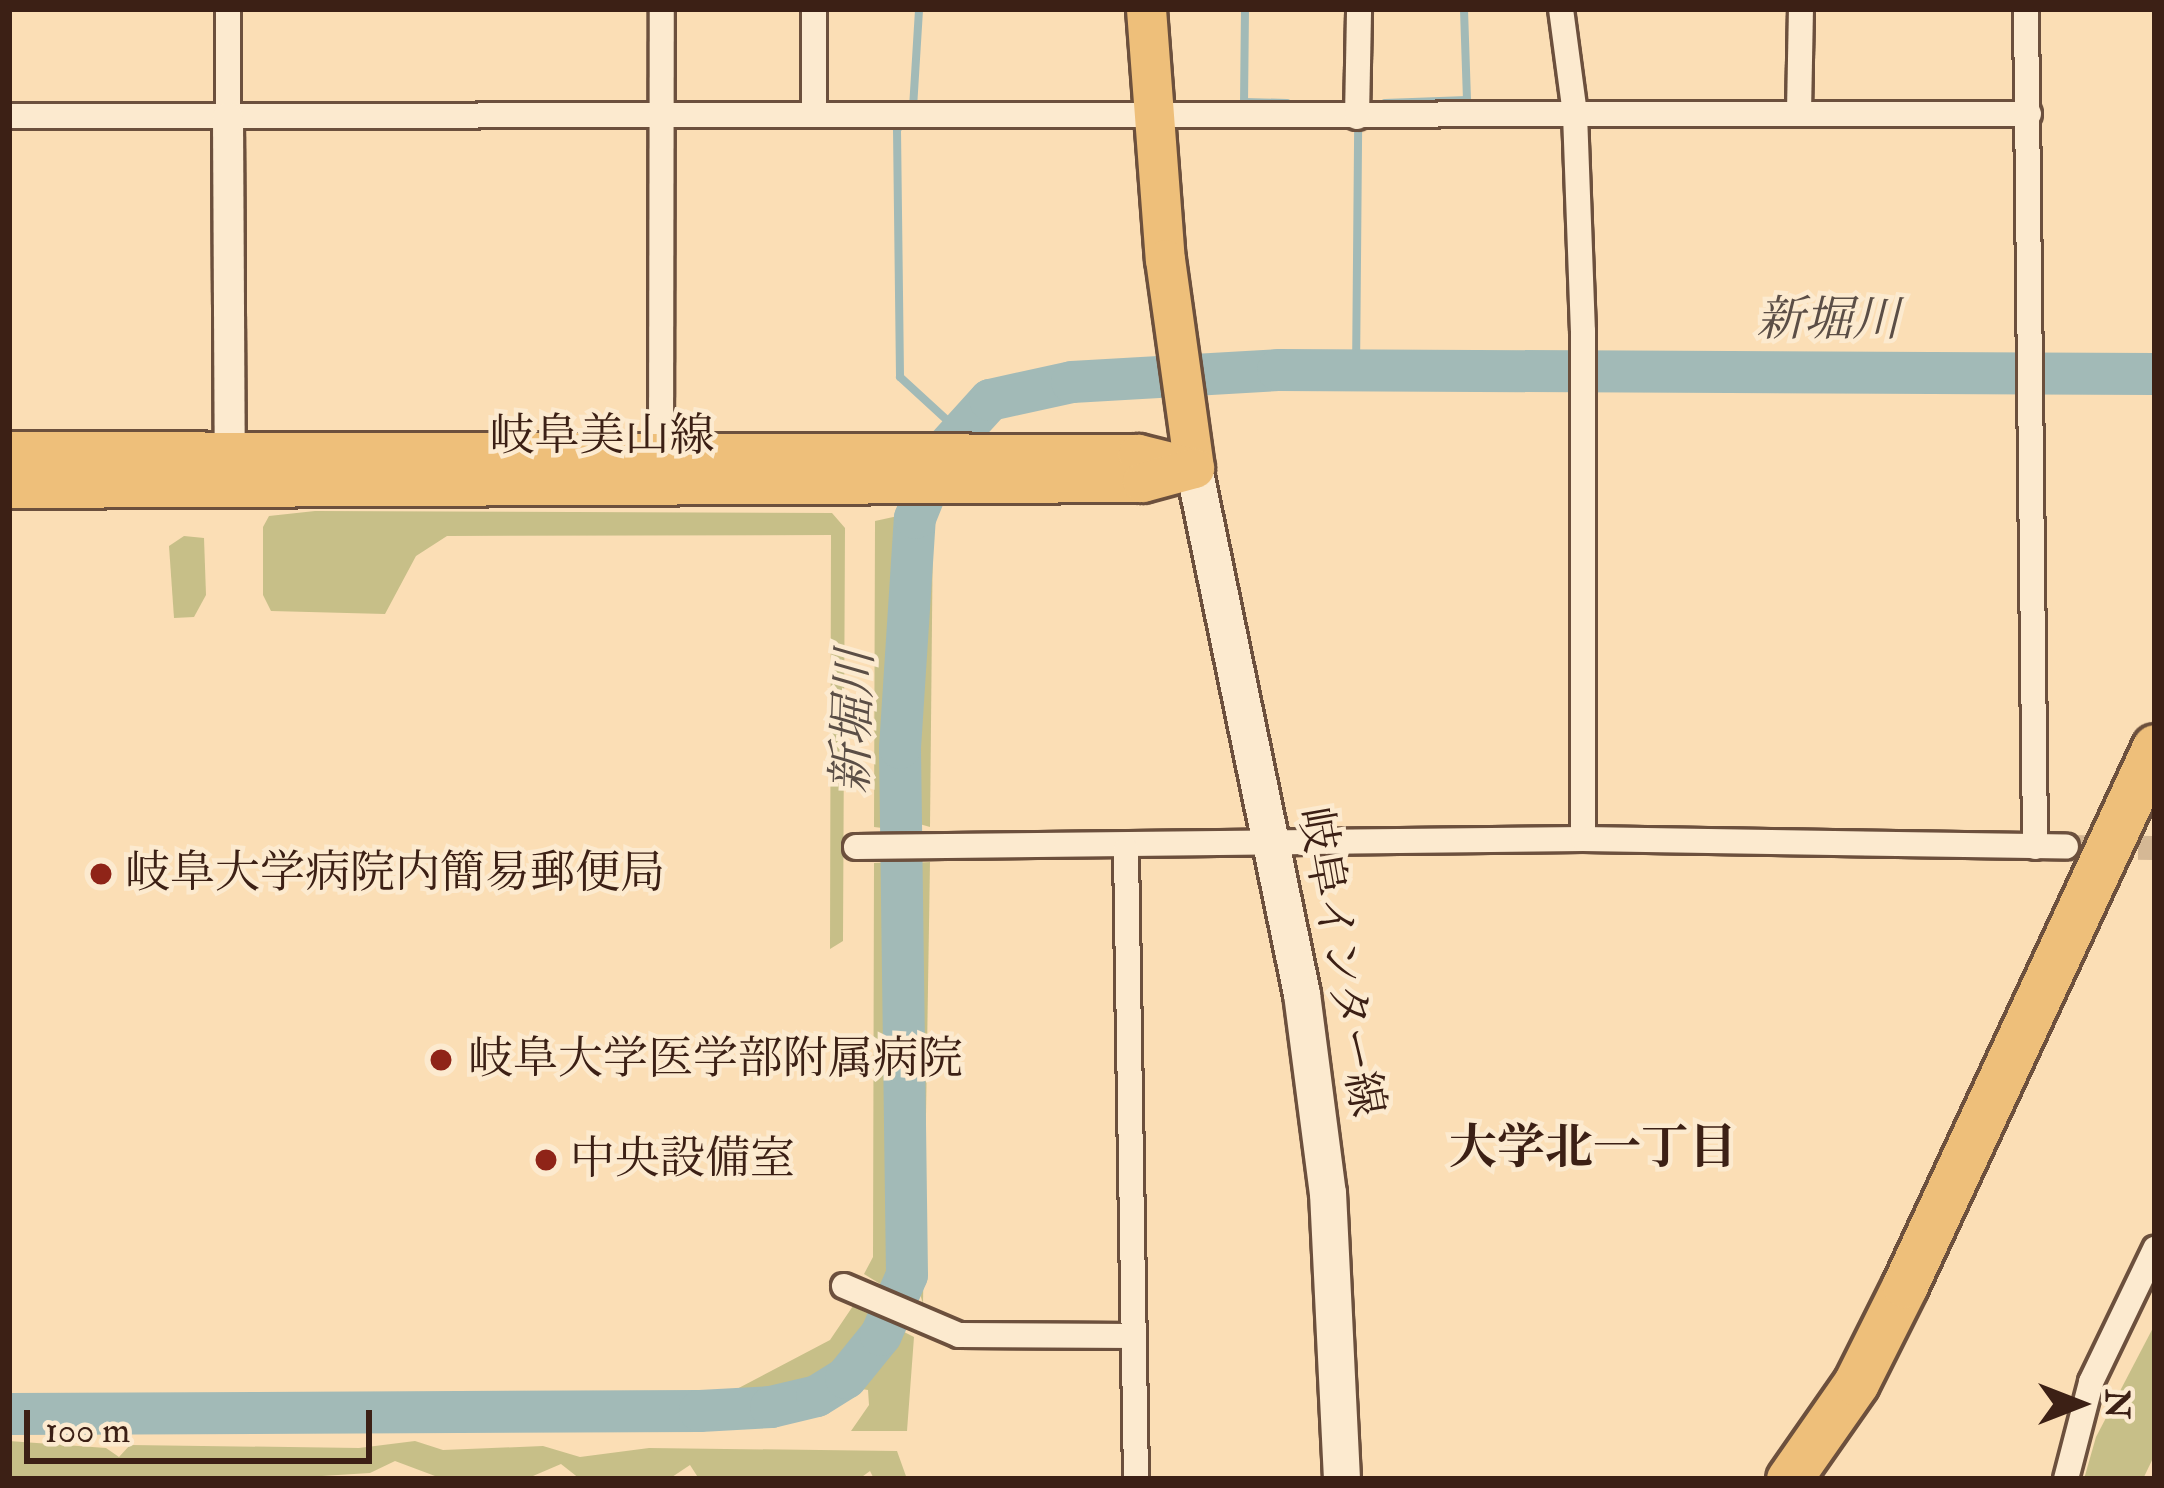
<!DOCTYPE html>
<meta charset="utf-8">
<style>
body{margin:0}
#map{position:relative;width:2164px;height:1488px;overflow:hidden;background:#fbdeb5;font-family:"IM FELL Double Pica","Noto Serif JP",serif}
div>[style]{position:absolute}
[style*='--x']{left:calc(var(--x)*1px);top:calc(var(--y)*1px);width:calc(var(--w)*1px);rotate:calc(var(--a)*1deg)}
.green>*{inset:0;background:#c7bf88}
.stream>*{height:8px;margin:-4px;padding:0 4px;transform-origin:4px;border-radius:4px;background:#a2bab7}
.river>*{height:42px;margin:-21px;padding:0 21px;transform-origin:21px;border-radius:21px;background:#a2bab7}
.minor-tunnel>*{height:24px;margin-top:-12px;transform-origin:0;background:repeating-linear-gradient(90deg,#d5b895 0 24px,transparent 0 36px)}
.roads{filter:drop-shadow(3px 0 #6c503d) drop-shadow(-3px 0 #6c503d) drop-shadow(0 3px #6c503d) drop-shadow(0 -3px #6c503d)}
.minor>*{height:24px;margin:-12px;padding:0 12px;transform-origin:12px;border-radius:12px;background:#fceacf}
.tertiary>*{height:30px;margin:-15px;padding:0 15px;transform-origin:15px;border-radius:15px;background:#fceacf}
.secondary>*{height:36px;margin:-18px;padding:0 18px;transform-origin:18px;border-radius:18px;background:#fceacf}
.primary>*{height:39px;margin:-19.5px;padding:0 19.5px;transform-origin:19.5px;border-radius:19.5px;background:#eebf7a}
.motorway>*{height:45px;margin:-22.5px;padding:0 22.5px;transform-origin:22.5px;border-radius:22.5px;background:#eebf7a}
.dots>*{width:33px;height:33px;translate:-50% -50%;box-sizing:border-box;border:6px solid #fceacf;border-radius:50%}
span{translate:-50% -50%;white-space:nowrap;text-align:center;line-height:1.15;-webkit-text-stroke:9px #fceacf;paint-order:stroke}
.street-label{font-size:45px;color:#3c2015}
.poi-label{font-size:45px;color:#3c2015}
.left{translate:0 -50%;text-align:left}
.water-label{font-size:48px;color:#5b4e46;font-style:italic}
.neighbourhood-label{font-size:48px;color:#3c2015;font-weight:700}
.frame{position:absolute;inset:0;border:12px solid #3c2015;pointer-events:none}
.north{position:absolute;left:2020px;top:1344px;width:120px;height:120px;-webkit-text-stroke:9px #fceacf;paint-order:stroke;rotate:90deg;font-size:33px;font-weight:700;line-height:48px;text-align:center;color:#3c2015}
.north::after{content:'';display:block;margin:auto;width:42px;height:54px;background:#3c2015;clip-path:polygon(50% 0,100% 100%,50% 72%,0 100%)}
.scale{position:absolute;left:24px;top:1410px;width:348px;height:54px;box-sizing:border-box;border:6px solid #3c2015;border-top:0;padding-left:15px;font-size:36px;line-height:42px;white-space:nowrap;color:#3c2015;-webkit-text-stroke:9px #fceacf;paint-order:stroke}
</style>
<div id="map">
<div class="green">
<div style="clip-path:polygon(315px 511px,832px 513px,845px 528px,843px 941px,830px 949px,831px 535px,447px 536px,416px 556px,385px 614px,271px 611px,263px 595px,263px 527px,269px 516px)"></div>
<div style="clip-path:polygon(907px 514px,905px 522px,891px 829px,874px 827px,875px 521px)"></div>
<div style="clip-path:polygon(918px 519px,933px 519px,930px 827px,909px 821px)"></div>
<div style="clip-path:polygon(184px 536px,204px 538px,206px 595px,194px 617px,174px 618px,169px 546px)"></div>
<div style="clip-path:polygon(895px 862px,899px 1273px,890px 1290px,864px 1274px,873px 1257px,874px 863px)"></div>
<div style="clip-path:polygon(930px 862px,923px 1304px,913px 1270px,911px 863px)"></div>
<div style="clip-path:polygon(853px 1306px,914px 1337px,907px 1431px,851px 1431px,869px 1405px,868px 1390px,813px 1381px,742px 1408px,733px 1391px,830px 1340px)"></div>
<div style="clip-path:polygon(2155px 1324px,2155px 1454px,2143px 1479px,2084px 1479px,2096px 1437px)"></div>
<div style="clip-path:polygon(9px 1441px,106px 1448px,119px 1457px,130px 1445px,359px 1448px,415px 1441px,443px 1450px,543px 1446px,580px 1457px,649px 1448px,897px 1451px,907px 1479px,874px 1479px,870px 1471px,859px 1479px,699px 1479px,690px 1465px,669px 1479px,580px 1479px,561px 1464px,526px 1479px,443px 1479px,395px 1461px,370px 1473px,274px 1479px,9px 1479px)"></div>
</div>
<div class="stream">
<div style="--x:1245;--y:9;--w:93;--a:90.6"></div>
<div style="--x:1244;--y:102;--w:43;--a:1.3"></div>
<div style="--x:1385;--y:103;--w:82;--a:-2.1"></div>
<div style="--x:1467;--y:100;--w:91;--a:-91.9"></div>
<div style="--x:913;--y:108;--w:99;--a:-86.5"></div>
<div style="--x:904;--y:120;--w:12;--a:125"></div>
<div style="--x:897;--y:130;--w:247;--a:89.3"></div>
<div style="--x:900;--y:377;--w:81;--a:42.5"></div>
<div style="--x:1356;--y:374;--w:254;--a:-89.5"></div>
</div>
<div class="river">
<div style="--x:9;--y:1414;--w:691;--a:-0.25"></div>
<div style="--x:700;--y:1411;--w:71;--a:-3.2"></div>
<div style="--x:771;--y:1407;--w:47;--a:-13.4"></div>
<div style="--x:817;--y:1396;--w:34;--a:-32"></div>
<div style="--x:846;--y:1378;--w:55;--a:-50.9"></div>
<div style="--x:881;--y:1335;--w:65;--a:-66.6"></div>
<div style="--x:907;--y:1275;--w:527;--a:-90.76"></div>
<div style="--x:900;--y:748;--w:230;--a:-86.3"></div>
<div style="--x:915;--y:518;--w:69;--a:-67.9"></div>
<div style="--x:941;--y:454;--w:73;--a:-47.8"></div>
<div style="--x:990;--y:400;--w:84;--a:-12.4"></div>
<div style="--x:1072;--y:382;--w:206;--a:-3.3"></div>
<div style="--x:1278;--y:370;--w:877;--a:0.26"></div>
</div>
<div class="minor-tunnel">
<div style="--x:2066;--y:847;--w:89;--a:0.6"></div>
</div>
<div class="roads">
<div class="minor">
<div style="--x:228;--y:9;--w:109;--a:90"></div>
<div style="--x:814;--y:9;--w:105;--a:90"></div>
<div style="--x:1561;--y:9;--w:106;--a:82.4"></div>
<div style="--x:1575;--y:114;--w:217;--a:87.9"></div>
<div style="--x:1583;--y:331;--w:508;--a:90"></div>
<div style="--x:2026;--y:9;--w:838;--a:89.38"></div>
<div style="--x:1799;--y:112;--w:103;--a:-88.9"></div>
<div style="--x:9;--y:116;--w:2020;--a:-0.06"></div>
<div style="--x:1357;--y:117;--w:108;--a:-88.9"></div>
<div style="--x:661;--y:454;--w:445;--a:-89.9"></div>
<div style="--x:856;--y:847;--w:727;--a:-0.63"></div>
<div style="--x:1583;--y:839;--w:483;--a:0.9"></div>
<div style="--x:1126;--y:850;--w:629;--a:89.09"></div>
<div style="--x:844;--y:1286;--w:125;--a:23.1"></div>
<div style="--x:959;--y:1335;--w:175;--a:0.3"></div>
<div style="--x:2066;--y:1479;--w:100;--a:-75.5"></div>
<div style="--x:2091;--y:1382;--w:148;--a:-64.3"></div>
</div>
<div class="tertiary">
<div style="--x:228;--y:118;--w:354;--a:89.7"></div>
</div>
<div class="secondary">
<div style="--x:1194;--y:468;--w:537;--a:78.4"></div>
<div style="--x:1302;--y:994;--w:201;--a:82.6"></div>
<div style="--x:1328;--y:1193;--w:286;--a:87.2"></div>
</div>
<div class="primary">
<div style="--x:1146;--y:9;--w:251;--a:85.7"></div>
<div style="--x:1165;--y:259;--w:211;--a:82.1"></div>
<div style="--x:9;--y:451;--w:1129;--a:0.15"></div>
<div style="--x:1138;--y:454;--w:54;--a:14"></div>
<div style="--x:9;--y:488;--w:1133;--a:-0.3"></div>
<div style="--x:1142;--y:482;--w:54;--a:-15.1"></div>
</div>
<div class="motorway">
<div style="--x:1789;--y:1479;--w:117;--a:-55.1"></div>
<div style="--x:1856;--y:1383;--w:110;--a:-63.4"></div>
<div style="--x:1905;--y:1285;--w:593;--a:-65.08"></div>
</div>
</div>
<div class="dots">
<div style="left:101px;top:874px;background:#8f2418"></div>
<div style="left:441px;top:1060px;background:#8f2418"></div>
<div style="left:546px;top:1160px;background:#8f2418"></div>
</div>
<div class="street-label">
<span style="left:602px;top:437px">岐阜美山線</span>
<span style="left:1340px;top:962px;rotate:80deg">岐阜インター線</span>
</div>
<div class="poi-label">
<span class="left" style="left:125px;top:874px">岐阜大学病院内簡易郵便局</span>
<span class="left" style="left:468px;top:1060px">岐阜大学医学部附属病院</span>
<span class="left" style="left:570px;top:1160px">中央設備室</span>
</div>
<div class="water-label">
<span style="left:1828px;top:321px">新堀川</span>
<span style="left:854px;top:722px;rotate:-88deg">新堀川</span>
</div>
<div class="neighbourhood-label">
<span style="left:1593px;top:1149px">大学北一丁目</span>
</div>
<div class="frame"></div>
<div class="north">N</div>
<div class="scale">100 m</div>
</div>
